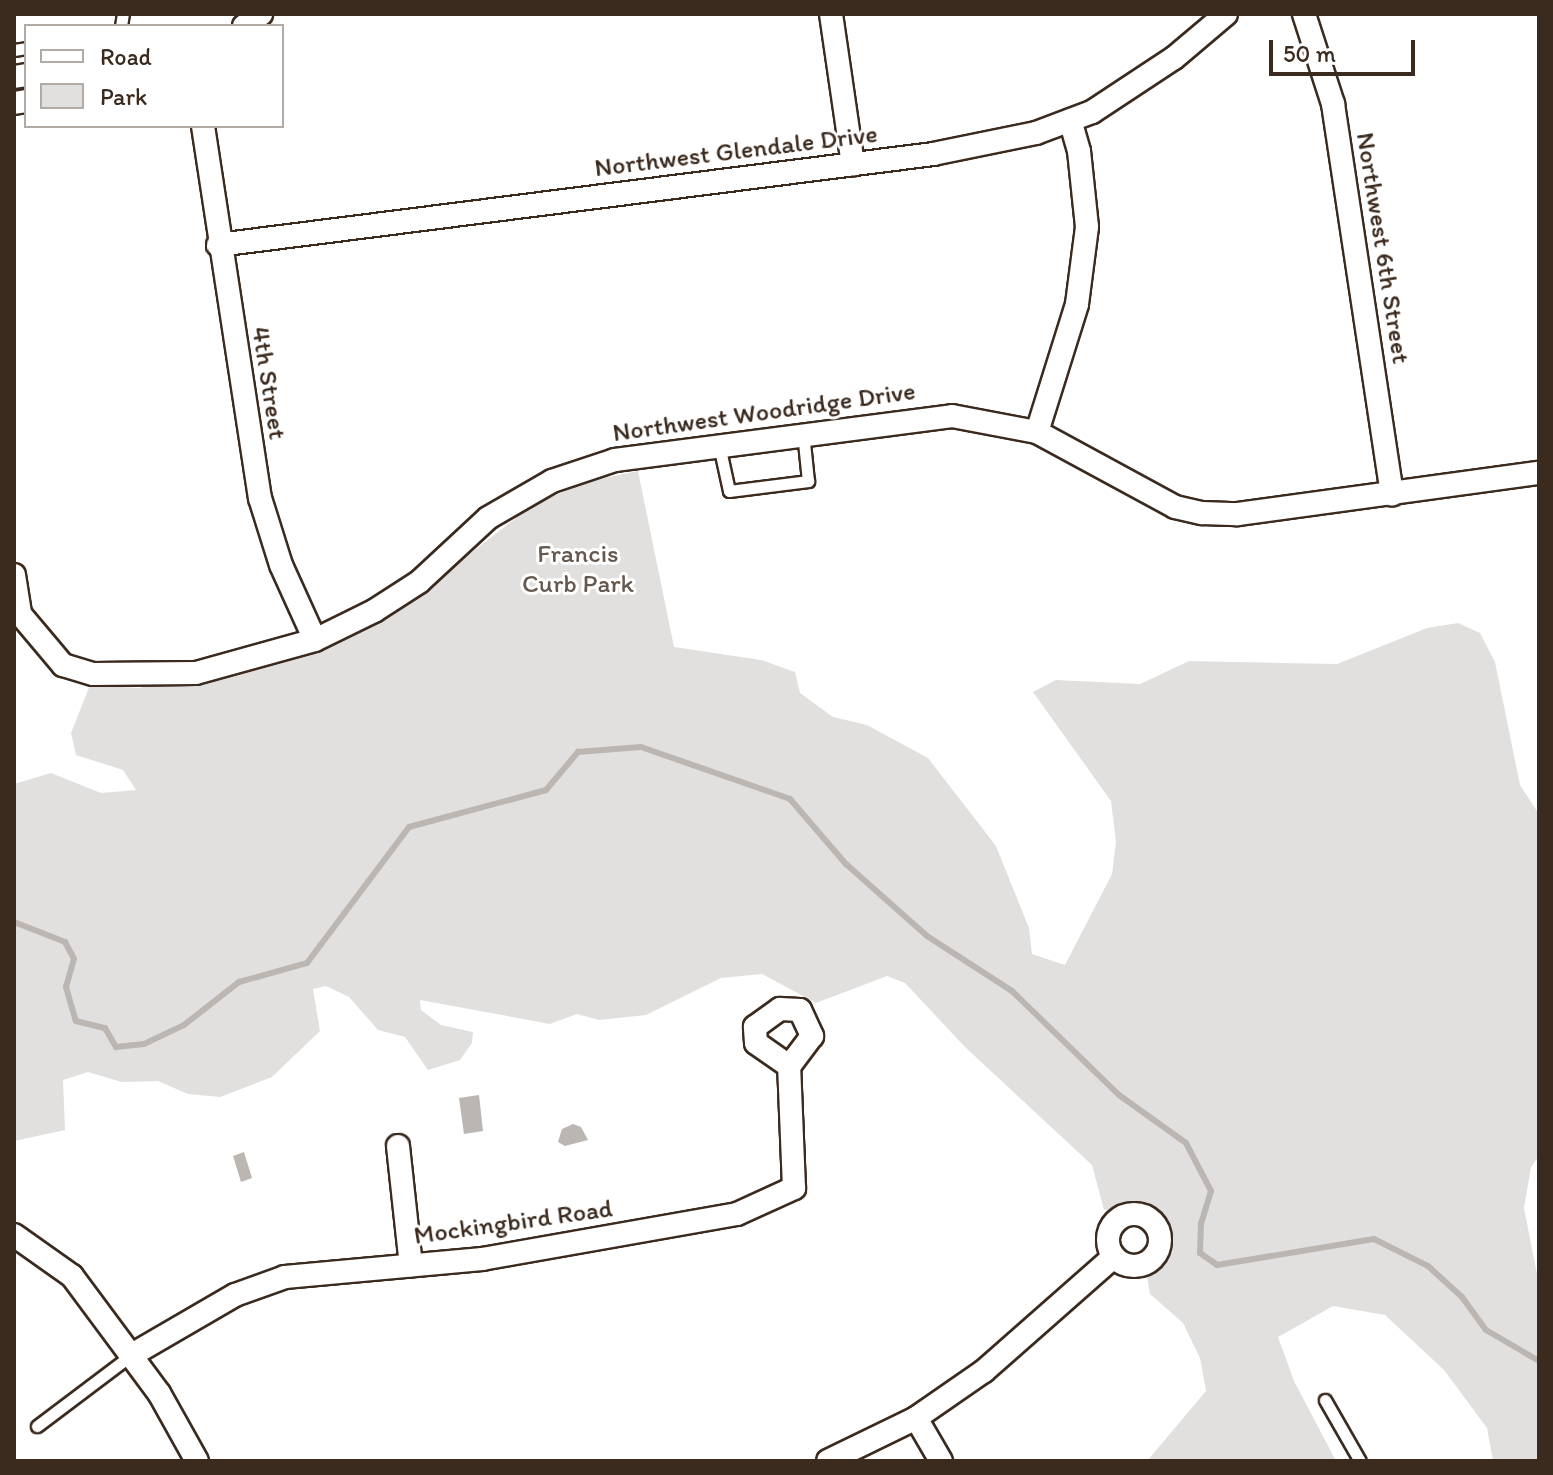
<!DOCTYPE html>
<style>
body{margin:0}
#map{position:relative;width:1553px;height:1475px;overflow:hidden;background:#fff;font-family:Itim,sans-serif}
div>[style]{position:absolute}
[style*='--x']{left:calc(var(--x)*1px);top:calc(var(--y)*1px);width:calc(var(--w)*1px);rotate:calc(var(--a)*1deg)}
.green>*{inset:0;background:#e2e0de}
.water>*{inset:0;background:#bcb6b3}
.stream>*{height:6px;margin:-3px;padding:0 3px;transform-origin:3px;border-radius:3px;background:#bcb6b3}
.roads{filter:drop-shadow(2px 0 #3b2a1e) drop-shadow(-2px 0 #3b2a1e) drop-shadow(0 2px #3b2a1e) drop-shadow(0 -2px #3b2a1e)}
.lane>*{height:11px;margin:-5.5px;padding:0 5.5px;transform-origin:5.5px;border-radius:5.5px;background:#fff}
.street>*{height:22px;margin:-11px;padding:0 11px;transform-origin:11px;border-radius:11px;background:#fff}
.street>.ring{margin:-11px;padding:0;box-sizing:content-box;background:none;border:22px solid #fff;border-radius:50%}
span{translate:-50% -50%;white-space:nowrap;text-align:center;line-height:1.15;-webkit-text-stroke:6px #fff;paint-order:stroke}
.street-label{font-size:26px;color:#3b2a1e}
.park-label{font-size:26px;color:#65584e}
.frame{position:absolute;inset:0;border:16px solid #3b2a1e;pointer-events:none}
.legend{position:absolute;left:24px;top:24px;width:260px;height:104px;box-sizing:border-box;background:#fff;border:2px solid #b1aaa5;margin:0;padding:10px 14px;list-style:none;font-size:24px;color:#3b2a1e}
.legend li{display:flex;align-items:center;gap:16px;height:40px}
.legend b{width:40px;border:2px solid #b1aaa5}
.scale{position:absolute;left:1269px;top:40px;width:146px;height:36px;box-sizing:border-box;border:4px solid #3b2a1e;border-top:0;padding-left:10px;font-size:24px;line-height:28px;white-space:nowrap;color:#3b2a1e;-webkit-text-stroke:6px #fff;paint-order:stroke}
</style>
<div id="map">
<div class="green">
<div style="clip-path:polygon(638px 471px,674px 647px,761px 660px,795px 672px,800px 693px,833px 717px,867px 725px,928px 758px,996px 846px,1029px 928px,1032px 954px,1065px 965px,1112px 874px,1116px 842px,1111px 801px,1033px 692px,1056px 680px,1140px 684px,1189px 661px,1337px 664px,1427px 628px,1458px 623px,1480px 633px,1495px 662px,1520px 785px,1539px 814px,1539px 1156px,1531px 1167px,1524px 1208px,1539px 1284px,1539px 1461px,1493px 1461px,1487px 1428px,1444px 1370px,1385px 1315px,1333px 1306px,1278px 1337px,1294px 1381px,1336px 1461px,1147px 1461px,1206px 1391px,1200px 1358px,1183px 1323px,1150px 1294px,1147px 1277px,1169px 1257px,1169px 1227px,1155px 1208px,1104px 1210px,1092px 1165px,965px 1047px,905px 983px,887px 976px,816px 1003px,762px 974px,721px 978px,646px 1015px,599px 1020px,577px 1014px,550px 1024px,420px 1000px,421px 1010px,441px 1025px,473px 1032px,472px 1043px,460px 1060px,428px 1070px,405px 1037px,378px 1030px,349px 997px,326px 986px,313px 989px,320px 1031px,272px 1077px,220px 1097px,188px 1094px,158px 1081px,122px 1082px,88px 1072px,63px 1080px,65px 1130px,14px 1141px,14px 784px,51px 773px,101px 793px,136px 790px,123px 770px,76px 755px,71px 733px,90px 685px,139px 688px,315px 653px,392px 614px,533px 505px,589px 481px)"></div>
</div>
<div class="water">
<div style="clip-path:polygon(479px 1095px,483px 1131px,464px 1134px,459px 1098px)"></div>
<div style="clip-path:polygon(573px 1124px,581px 1127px,588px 1140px,565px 1146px,558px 1142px,562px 1129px)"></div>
<div style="clip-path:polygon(244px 1152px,252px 1178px,241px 1182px,233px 1156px)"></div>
</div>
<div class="stream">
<div style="--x:14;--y:922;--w:55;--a:21.4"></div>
<div style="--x:65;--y:942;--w:19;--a:62"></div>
<div style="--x:74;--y:959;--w:29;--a:106"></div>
<div style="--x:66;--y:987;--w:35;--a:74"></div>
<div style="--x:76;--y:1021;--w:30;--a:14"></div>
<div style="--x:105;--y:1028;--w:22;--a:60"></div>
<div style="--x:116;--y:1047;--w:28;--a:-6"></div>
<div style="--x:144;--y:1044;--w:44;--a:-25.4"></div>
<div style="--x:184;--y:1025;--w:70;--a:-38"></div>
<div style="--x:239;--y:982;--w:71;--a:-15.6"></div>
<div style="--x:307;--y:963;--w:170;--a:-53.1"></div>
<div style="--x:409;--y:827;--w:142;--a:-15.1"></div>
<div style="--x:546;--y:790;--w:50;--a:-49.9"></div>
<div style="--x:578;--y:752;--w:63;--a:-4.5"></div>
<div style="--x:641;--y:747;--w:158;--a:19.2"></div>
<div style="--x:790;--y:799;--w:86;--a:49.3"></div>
<div style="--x:846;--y:864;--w:108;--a:41.6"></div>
<div style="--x:927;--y:936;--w:101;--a:32.9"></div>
<div style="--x:1012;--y:991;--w:149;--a:44.2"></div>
<div style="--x:1119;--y:1095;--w:82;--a:35.6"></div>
<div style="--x:1186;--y:1143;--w:54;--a:62.5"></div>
<div style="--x:1211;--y:1191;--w:34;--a:107"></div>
<div style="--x:1201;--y:1223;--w:30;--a:92"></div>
<div style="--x:1200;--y:1253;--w:21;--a:35"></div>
<div style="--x:1217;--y:1265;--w:159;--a:-9.4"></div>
<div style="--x:1374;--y:1239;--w:60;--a:26.6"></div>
<div style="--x:1428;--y:1266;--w:46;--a:42.4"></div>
<div style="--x:1462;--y:1297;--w:41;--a:54"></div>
<div style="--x:1486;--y:1330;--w:61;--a:30.3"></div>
</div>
<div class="roads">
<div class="lane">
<div style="--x:121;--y:26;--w:12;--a:-81"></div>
<div style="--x:14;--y:50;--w:12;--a:-9"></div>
<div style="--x:719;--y:445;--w:47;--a:77.7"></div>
<div style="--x:729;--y:491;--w:80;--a:-7.2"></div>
<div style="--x:808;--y:481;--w:48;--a:-95.9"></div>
<div style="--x:1325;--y:1400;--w:70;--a:60.2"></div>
<div style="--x:37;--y:1426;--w:116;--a:-37"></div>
</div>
<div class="street">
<div style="--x:831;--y:14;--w:152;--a:81.7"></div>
<div style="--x:1304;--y:14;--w:95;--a:72.1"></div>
<div style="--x:1333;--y:104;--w:395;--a:81.4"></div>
<div style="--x:244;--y:26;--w:21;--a:-35"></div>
<div style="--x:14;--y:77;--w:12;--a:-9"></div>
<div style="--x:14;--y:103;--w:12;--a:-9"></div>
<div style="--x:203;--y:126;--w:376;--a:81.3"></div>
<div style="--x:260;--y:498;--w:70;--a:72.6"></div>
<div style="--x:281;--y:565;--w:82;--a:65.6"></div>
<div style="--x:218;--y:245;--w:721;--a:-7.25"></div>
<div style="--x:933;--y:154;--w:105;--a:-11.5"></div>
<div style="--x:1036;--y:133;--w:60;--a:-20.6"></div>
<div style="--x:1092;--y:112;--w:98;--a:-33.4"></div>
<div style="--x:1174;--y:58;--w:68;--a:-40.2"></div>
<div style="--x:1037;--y:432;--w:134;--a:-72.6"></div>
<div style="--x:1077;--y:304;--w:78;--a:-82.6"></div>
<div style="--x:1087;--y:227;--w:76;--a:-96"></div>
<div style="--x:1079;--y:151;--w:32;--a:-106"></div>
<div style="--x:14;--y:575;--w:39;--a:81"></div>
<div style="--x:20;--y:614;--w:67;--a:49.9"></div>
<div style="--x:63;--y:665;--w:31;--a:17"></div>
<div style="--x:93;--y:674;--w:103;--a:-0.6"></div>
<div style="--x:196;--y:673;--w:123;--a:-15.5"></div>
<div style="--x:315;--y:640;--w:66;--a:-26.2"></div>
<div style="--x:374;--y:611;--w:54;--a:-32.8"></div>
<div style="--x:419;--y:582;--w:94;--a:-42.8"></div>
<div style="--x:488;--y:518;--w:74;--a:-30"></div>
<div style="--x:552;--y:481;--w:66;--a:-18.4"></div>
<div style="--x:615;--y:460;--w:340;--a:-7.4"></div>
<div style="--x:952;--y:416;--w:86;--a:10.7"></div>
<div style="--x:1037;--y:432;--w:157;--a:28.5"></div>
<div style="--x:1175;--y:507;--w:28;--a:13"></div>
<div style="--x:1202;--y:513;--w:36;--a:2"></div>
<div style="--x:1238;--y:514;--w:304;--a:-7.8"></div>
<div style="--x:780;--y:1009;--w:20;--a:3"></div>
<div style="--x:800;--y:1010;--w:29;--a:65"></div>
<div style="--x:812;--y:1036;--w:38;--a:127"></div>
<div style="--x:789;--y:1066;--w:40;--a:-145.1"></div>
<div style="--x:756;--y:1043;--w:16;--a:-94"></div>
<div style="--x:755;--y:1027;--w:31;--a:-36"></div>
<div style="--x:398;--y:1146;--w:120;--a:83.8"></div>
<div class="ring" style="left:1108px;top:1214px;width:30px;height:30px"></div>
<div style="--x:14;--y:1235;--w:71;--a:35.3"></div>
<div style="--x:72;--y:1276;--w:146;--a:53.4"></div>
<div style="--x:159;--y:1393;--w:78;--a:60.8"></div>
<div style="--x:130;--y:1356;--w:121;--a:-30.2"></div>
<div style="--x:235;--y:1295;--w:53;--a:-19.8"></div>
<div style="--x:285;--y:1277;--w:198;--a:-5.2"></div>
<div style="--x:482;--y:1259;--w:259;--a:-10"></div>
<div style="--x:737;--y:1214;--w:63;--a:-24.5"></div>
<div style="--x:794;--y:1188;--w:122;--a:-92.3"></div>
<div style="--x:916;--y:1418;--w:50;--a:59.8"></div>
<div style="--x:828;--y:1461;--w:98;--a:-26"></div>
<div style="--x:916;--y:1418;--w:83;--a:-34.7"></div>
<div style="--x:984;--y:1371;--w:171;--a:-41.4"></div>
</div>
</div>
<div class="street-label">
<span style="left:736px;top:151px;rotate:-7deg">Northwest Glendale Drive</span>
<span style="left:1383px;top:248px;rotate:81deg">Northwest 6th Street</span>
<span style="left:269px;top:383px;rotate:81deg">4th Street</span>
<span style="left:764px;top:412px;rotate:-8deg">Northwest Woodridge Drive</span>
<span style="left:513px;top:1222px;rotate:-8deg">Mockingbird Road</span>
</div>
<div class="park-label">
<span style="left:578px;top:569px">Francis<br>Curb Park</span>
</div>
<div class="frame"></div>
<ul class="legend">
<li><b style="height:10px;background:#fff"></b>Road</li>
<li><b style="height:22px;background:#e2e0de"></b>Park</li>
</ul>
<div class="scale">50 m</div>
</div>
